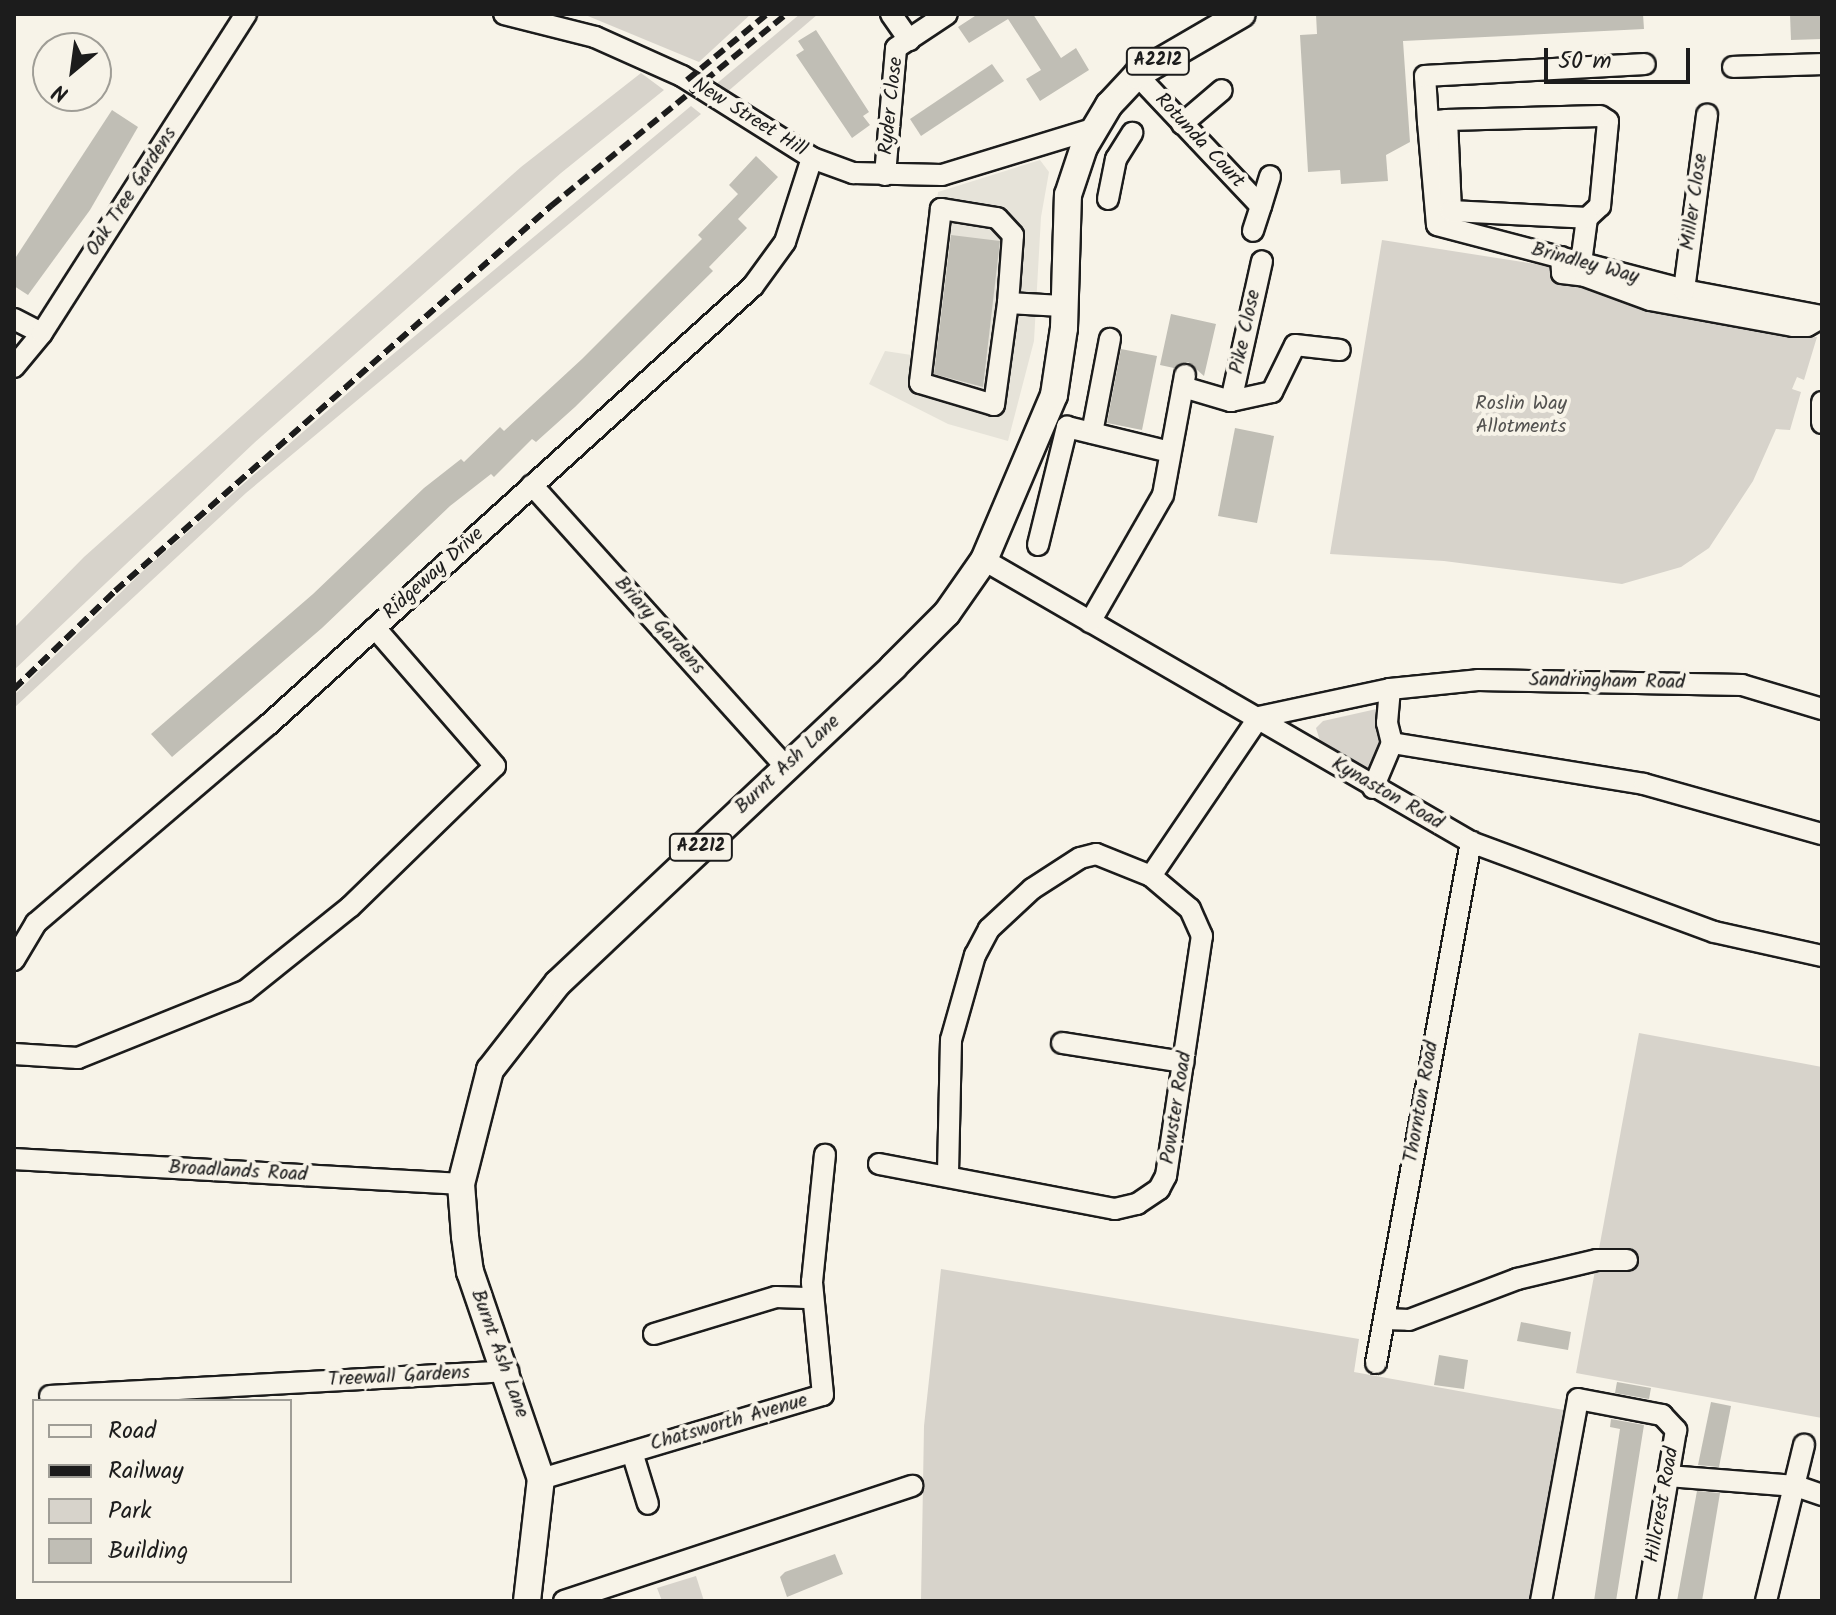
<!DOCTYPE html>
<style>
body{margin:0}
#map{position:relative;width:1836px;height:1615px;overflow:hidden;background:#f7f3e8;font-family:Kalam,sans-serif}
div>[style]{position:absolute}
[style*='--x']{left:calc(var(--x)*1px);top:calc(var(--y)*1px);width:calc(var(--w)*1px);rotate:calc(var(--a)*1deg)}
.built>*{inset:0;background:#e6e3d9}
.green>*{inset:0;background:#d7d3cb}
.building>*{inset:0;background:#c0beb5}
.roads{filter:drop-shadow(2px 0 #1c1c1c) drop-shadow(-2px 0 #1c1c1c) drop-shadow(0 2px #1c1c1c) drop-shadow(0 -2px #1c1c1c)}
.minor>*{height:20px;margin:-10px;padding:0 10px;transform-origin:10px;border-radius:10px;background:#f7f3e8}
.major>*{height:26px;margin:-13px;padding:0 13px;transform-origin:13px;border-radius:13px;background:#f7f3e8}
.rail>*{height:6px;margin-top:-3px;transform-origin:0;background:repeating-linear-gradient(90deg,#1c1c1c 0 12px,transparent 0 18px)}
span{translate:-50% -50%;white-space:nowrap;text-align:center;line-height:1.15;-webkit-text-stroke:8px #f7f3e8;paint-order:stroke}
.shield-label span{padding:2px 6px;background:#f7f3e8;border:2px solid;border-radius:6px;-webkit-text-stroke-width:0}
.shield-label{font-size:18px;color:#1c1c1c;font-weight:700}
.street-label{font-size:20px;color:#1c1c1c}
.park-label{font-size:20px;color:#545351}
.frame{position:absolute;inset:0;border:16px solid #1c1c1c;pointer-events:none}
.legend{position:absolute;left:32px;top:1399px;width:260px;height:184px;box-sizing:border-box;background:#f7f3e8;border:2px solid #9f9d96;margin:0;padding:10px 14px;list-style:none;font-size:24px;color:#1c1c1c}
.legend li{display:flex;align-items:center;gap:16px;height:40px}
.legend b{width:40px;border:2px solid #9f9d96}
.north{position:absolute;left:32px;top:32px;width:80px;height:80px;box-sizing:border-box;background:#f7f3e8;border:2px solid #9f9d96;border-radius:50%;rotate:209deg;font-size:22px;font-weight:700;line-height:32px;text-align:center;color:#1c1c1c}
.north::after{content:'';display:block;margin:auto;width:28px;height:36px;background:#1c1c1c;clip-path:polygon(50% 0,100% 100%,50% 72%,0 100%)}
.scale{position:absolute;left:1544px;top:48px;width:146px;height:36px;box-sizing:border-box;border:4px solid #1c1c1c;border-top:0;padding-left:10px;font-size:24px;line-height:28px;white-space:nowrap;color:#1c1c1c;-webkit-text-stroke:6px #f7f3e8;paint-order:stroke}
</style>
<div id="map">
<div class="built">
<div style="clip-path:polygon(1040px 160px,1049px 172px,1041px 217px,1034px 341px,1008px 441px,948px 424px,869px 384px,885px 351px,918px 356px,938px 192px)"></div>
</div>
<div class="green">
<div style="clip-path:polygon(583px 14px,751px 14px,699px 62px)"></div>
<div style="clip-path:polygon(800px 14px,818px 14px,726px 93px,715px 85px)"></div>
<div style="clip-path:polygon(641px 73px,664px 90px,561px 173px,253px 444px,14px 670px,14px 628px,84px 557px,521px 167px)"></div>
<div style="clip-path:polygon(691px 106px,701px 114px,246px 493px,14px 708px,14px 695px,143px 571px,380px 365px)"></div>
<div style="clip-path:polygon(1382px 240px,1561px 268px,1809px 330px,1807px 337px,1817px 337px,1804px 380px,1797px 377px,1792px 389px,1801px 392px,1790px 430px,1776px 429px,1753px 481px,1709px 548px,1681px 567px,1622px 584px,1444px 561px,1330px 554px)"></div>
<div style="clip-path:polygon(1381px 708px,1383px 747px,1373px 770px,1320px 741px,1316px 728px,1323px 721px)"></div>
<div style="clip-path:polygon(1639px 1033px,1822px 1067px,1822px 1418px,1576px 1373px)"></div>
<div style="clip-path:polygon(941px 1269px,1359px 1339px,1354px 1372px,1569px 1411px,1535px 1601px,921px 1601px,924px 1426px)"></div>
<div style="clip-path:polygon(696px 1576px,704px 1601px,662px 1601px,657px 1588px)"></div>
</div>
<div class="building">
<div style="clip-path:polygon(978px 14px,1033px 14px,1061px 58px,1076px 48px,1089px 70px,1040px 101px,1026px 79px,1041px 70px,1008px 19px,969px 43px,958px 27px)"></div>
<div style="clip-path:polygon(1316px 14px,1643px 14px,1644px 29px,1403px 41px,1410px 142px,1386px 155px,1388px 181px,1341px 184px,1340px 170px,1308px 172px,1300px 35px,1317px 34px)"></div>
<div style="clip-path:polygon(1790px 14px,1822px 14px,1822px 39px,1791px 40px)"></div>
<div style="clip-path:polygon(816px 30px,869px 112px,863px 116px,870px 125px,852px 138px,796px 55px,804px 50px,798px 41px)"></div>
<div style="clip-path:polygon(992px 64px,1004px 81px,921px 136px,910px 119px)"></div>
<div style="clip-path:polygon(112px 110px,138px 127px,90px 210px,28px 295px,14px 286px,14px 260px)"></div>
<div style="clip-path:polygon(756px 156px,778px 177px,738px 219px,747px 228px,709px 267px,713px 271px,575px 407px,536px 442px,532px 439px,494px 477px,491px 474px,450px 506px,322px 628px,172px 757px,151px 734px,313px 594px,424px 488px,461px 459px,464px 462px,500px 427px,504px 431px,582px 359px,702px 239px,698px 235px,738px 194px,729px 185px)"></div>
<div style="clip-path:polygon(951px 235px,1000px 241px,983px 387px,934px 374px)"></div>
<div style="clip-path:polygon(1171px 314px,1216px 324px,1204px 376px,1188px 362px,1174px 368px,1160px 365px)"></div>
<div style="clip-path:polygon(1121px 349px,1157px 356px,1142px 430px,1107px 423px)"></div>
<div style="clip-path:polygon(1235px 428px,1274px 436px,1257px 523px,1218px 516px)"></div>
<div style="clip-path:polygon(1521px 1322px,1571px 1332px,1568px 1350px,1517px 1341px)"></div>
<div style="clip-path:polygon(1439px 1355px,1468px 1360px,1464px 1389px,1434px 1385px)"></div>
<div style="clip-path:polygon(1617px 1382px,1651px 1388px,1649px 1399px,1615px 1393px)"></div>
<div style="clip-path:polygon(1711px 1402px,1731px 1406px,1719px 1467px,1698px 1465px)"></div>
<div style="clip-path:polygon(1611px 1419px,1644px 1425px,1616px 1601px,1594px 1601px,1620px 1429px,1610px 1427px)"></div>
<div style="clip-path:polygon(1697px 1491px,1720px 1493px,1702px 1601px,1677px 1601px)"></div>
<div style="clip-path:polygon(835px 1554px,843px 1574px,787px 1597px,780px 1577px,785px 1572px)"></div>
</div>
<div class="roads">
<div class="minor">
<div style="--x:504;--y:14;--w:94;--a:14.2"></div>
<div style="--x:595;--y:37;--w:95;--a:24.1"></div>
<div style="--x:682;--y:76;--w:154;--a:32.2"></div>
<div style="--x:812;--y:158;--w:44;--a:20.1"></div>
<div style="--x:853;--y:173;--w:89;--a:1.3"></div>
<div style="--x:942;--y:175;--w:157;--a:-17"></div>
<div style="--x:891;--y:14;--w:32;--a:55"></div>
<div style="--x:1733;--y:67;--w:89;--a:-1.9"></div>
<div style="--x:1137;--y:75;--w:180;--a:46.6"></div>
<div style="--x:1261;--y:206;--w:26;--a:108"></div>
<div style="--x:1447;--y:120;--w:19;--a:174"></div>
<div style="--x:1428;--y:122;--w:103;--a:85"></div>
<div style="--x:1437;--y:225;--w:255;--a:14.7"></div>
<div style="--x:1684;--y:290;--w:140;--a:10.7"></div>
<div style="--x:1428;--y:122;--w:46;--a:-93.7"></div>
<div style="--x:1425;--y:76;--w:220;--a:-3.1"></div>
<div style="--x:1182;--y:124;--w:52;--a:-40.4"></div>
<div style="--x:885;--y:175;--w:127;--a:-85"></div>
<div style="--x:896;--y:48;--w:61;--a:-33.7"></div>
<div style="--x:1108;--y:199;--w:41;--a:-78.7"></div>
<div style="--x:1116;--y:159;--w:31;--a:-58"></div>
<div style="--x:1261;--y:206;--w:31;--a:-73"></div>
<div style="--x:1561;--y:257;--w:16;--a:86"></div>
<div style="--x:1562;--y:273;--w:23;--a:7"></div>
<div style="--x:1585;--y:276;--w:69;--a:20.3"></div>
<div style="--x:1650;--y:300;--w:145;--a:10.3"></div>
<div style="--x:1793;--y:326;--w:14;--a:0"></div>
<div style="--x:1807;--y:326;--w:16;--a:-30"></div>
<div style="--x:1581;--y:263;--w:45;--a:-82.4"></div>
<div style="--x:1587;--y:218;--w:18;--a:-43"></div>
<div style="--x:1600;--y:206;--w:85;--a:-84.6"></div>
<div style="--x:1608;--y:121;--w:9;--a:-148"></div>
<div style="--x:1600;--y:116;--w:153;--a:178.5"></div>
<div style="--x:1447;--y:120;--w:91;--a:87.5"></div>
<div style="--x:1451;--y:211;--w:136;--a:2.9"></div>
<div style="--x:1684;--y:290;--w:177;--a:-82.5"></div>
<div style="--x:1008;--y:303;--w:68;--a:-85.8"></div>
<div style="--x:1013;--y:235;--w:23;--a:-133"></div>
<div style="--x:997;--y:218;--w:57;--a:-170.9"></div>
<div style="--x:941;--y:209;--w:175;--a:96.9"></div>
<div style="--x:920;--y:383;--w:77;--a:16.6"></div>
<div style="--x:994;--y:405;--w:103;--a:-82.2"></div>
<div style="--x:1008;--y:303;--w:54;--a:3.2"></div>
<div style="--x:14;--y:319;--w:31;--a:27"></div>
<div style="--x:14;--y:367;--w:44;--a:-50.5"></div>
<div style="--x:42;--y:333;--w:379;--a:-57.4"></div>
<div style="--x:1183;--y:387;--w:50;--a:16.3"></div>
<div style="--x:1231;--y:401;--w:143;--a:-77.5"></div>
<div style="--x:1231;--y:401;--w:42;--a:-12.4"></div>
<div style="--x:1272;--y:392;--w:52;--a:-63.9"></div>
<div style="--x:1295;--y:345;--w:45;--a:6.3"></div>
<div style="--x:1822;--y:402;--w:21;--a:90"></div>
<div style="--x:1092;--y:433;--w:96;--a:-79.2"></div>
<div style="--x:532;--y:485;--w:378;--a:48"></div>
<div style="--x:1038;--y:545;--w:122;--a:-76.2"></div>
<div style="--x:1067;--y:427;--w:106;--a:13.6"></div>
<div style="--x:984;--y:560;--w:563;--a:30.07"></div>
<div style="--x:1471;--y:842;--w:259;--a:20.3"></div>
<div style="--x:1714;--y:932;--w:111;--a:12.5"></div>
<div style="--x:1090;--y:622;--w:146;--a:-60.1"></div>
<div style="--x:1163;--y:495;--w:122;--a:-79.6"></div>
<div style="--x:1259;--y:717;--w:134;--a:-12.1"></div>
<div style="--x:1390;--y:689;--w:88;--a:-5.8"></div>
<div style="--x:1478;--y:680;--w:264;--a:1.1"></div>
<div style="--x:1742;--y:685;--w:84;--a:16.7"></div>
<div style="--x:1392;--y:743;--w:255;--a:9.2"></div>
<div style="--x:1644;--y:784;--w:185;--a:15.7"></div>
<div style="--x:1373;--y:788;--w:49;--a:-67.1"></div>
<div style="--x:1392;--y:743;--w:21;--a:-104"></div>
<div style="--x:1387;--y:723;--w:34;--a:-85"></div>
<div style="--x:1151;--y:876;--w:192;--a:-55.8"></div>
<div style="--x:14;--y:960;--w:43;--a:-59.3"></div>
<div style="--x:36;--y:923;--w:305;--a:-40.5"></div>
<div style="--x:268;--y:725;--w:654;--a:-42.15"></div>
<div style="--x:753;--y:286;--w:54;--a:-54"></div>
<div style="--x:785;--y:242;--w:88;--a:-72.2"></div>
<div style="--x:1062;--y:1043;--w:123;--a:8.9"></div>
<div style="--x:14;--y:1054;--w:64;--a:3.6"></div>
<div style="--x:78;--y:1058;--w:180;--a:-21.9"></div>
<div style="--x:245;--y:991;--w:134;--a:-38.7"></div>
<div style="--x:350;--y:907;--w:202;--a:-44.2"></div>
<div style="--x:495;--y:766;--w:183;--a:-131"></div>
<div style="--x:14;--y:1159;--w:448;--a:3.2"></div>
<div style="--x:879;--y:1164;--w:240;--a:10.8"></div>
<div style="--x:1115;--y:1209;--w:23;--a:-13"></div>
<div style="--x:1137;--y:1204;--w:27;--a:-34"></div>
<div style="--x:1159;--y:1189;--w:15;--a:-62"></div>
<div style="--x:1166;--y:1176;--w:243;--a:-81.5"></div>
<div style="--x:1202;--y:936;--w:30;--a:-114"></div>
<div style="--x:1190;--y:909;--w:51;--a:-139.8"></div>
<div style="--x:1151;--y:876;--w:59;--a:-158.2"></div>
<div style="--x:1096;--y:854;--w:16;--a:166"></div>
<div style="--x:1080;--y:858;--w:57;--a:147.1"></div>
<div style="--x:1032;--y:889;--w:59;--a:137.1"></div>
<div style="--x:989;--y:929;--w:30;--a:118"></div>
<div style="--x:975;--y:955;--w:88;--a:105.8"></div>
<div style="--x:951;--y:1040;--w:135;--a:91.3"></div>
<div style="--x:1384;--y:1319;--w:25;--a:2"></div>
<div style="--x:1409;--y:1320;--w:116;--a:-20.8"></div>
<div style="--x:1517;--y:1279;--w:82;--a:-13.4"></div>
<div style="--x:1597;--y:1260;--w:30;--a:0"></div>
<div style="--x:654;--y:1334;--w:127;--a:-16.9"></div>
<div style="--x:776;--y:1297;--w:37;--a:2"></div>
<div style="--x:1376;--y:1363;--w:530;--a:-79.67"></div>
<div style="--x:50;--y:1396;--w:459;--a:-3.1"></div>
<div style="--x:632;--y:1452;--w:54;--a:72.9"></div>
<div style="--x:1668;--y:1476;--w:128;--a:4.5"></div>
<div style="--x:1796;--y:1486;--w:28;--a:19"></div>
<div style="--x:541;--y:1479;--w:294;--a:-16.6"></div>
<div style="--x:823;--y:1395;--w:114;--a:-95.6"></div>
<div style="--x:812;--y:1282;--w:128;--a:-84.2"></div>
<div style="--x:564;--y:1601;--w:367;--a:-18.3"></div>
<div style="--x:1541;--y:1601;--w:205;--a:-79.6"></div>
<div style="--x:1578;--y:1399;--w:86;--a:10.8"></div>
<div style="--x:1662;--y:1415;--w:21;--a:47"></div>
<div style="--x:1676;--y:1430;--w:173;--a:99.6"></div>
<div style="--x:1766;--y:1601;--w:161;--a:-76.3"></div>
</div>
<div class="major">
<div style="--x:527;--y:1601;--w:123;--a:-83.5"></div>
<div style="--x:541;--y:1479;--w:219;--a:-108.9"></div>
<div style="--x:470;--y:1272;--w:36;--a:-98"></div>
<div style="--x:465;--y:1236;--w:52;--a:-94.4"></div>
<div style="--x:461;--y:1184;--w:118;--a:-75.7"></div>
<div style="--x:490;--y:1070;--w:110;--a:-52"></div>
<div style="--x:558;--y:983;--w:461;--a:-43.3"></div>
<div style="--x:893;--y:667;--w:76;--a:-45"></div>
<div style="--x:947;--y:613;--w:65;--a:-55.1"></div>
<div style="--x:984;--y:560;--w:179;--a:-67"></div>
<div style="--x:1054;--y:395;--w:68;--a:-81.5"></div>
<div style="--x:1064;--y:328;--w:133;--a:-88.3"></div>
<div style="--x:1068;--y:195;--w:51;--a:-71.6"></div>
<div style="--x:1084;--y:147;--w:49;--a:-59.2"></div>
<div style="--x:1109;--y:105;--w:41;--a:-47"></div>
<div style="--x:1137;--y:75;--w:121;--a:-30.2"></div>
</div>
</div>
<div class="rail">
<div style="--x:687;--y:80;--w:104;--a:-39.5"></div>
<div style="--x:14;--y:689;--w:141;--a:-44.1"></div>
<div style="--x:115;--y:591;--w:582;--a:-41.45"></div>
<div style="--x:551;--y:206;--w:303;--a:-39.2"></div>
</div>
<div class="shield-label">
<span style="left:1158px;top:61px">A2212</span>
<span style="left:701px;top:847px">A2212</span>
</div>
<div class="street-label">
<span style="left:892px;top:106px;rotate:-84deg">Ryder Close</span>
<span style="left:749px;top:118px;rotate:32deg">New Street Hill</span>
<span style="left:1199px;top:141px;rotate:47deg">Rotunda Court</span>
<span style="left:132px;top:192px;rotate:-57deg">Oak Tree Gardens</span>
<span style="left:1695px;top:202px;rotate:-82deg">Miller Close</span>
<span style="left:1585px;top:264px;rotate:15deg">Brindley Way</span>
<span style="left:1246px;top:332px;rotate:-78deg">Pike Close</span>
<span style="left:434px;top:574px;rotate:-42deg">Ridgeway Drive</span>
<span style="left:659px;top:626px;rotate:48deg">Briary Gardens</span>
<span style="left:1607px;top:682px;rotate:1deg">Sandringham Road</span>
<span style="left:788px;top:765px;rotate:-43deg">Burnt Ash Lane</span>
<span style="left:1387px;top:794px;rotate:30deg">Kynaston Road</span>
<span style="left:1422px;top:1102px;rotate:-80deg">Thornton Road</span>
<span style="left:1177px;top:1108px;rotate:-81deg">Powster Road</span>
<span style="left:238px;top:1172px;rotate:3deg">Broadlands Road</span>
<span style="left:499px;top:1354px;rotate:70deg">Burnt Ash Lane</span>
<span style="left:399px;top:1377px;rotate:-3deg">Treewall Gardens</span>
<span style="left:729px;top:1423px;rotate:-16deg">Chatsworth Avenue</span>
<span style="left:1663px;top:1505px;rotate:-80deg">Hillcrest Road</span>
</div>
<div class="park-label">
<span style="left:1521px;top:416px">Roslin Way<br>Allotments</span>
</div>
<div class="frame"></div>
<ul class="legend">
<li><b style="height:10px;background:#f7f3e8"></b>Road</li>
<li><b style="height:10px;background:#1c1c1c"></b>Railway</li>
<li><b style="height:22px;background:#d7d3cb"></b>Park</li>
<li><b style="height:22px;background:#c0beb5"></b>Building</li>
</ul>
<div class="north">N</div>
<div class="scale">50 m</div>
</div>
